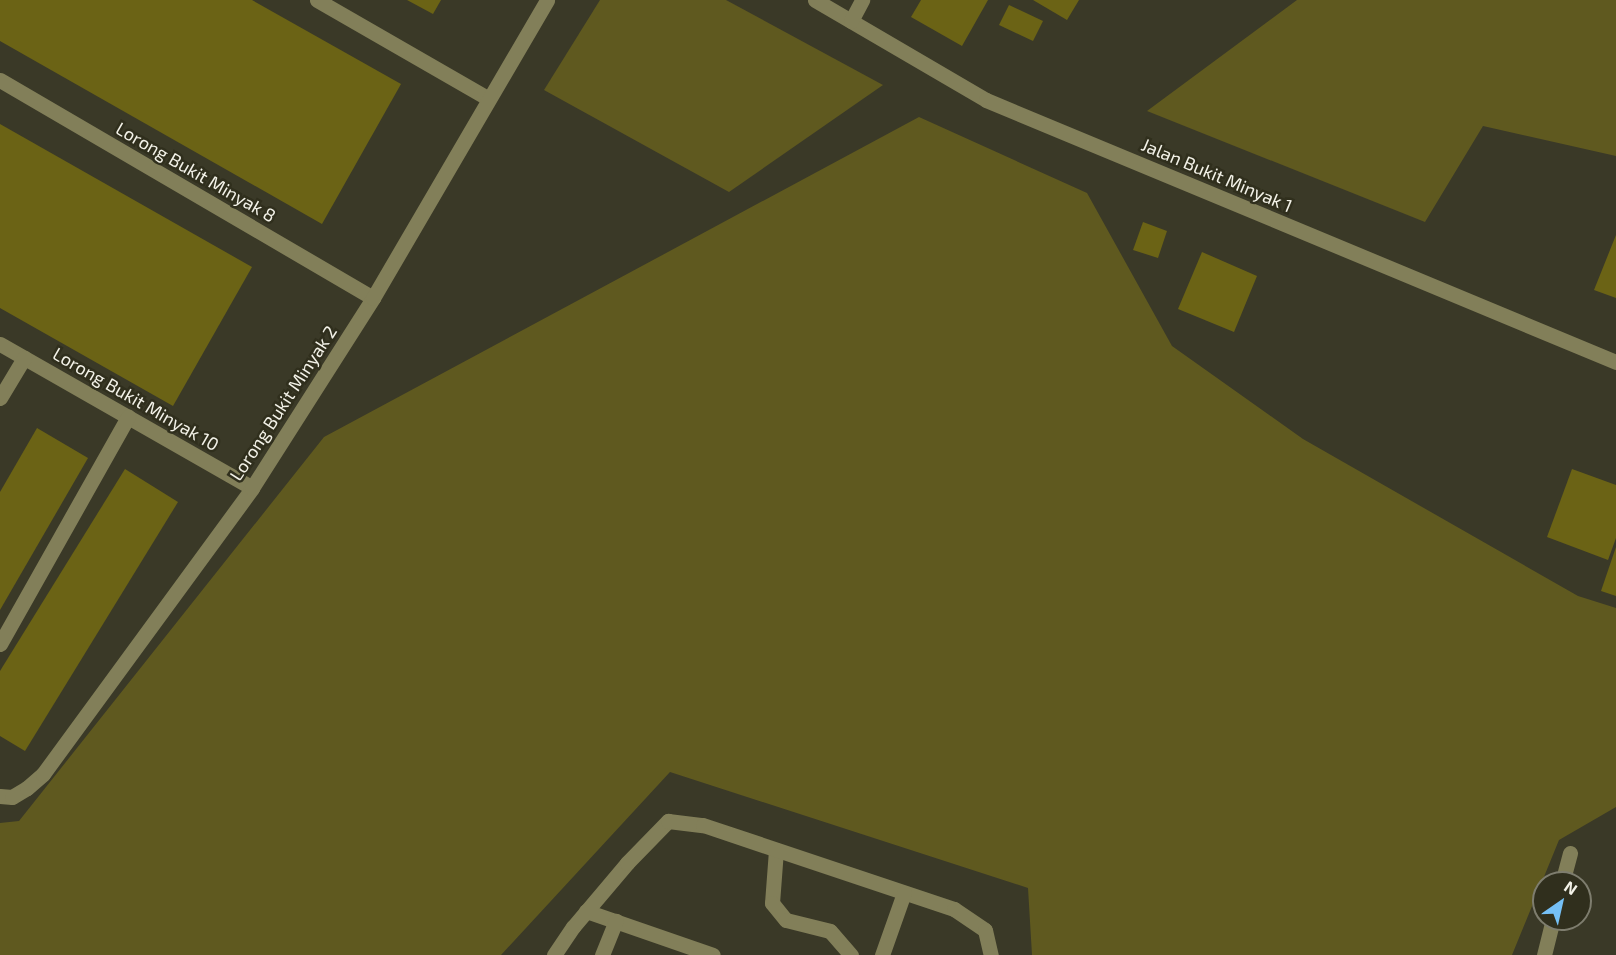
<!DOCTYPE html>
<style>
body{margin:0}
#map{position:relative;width:1616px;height:955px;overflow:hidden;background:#3a3927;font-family:"Exo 2",sans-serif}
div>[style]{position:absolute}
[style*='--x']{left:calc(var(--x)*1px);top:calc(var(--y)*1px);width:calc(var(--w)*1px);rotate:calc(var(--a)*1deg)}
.green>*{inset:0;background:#5f591f}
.building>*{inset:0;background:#6b6315}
.minor>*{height:15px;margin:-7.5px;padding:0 7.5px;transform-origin:7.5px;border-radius:7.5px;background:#827f59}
span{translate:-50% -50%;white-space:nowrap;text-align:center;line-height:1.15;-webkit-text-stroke:5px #302f1d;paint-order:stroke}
.street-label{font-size:18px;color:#f3f2e8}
.north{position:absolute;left:1532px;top:871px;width:60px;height:60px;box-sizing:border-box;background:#302f1d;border:2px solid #7e7d6e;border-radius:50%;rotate:34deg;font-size:16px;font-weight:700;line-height:24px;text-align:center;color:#f3f2e8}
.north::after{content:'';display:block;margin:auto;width:21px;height:27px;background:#75c0f6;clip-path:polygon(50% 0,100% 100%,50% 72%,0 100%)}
</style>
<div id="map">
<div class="green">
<div style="clip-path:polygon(600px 0,726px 0,883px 85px,729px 192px,544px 90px)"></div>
<div style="clip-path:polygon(1297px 0,1616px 0,1616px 156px,1483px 126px,1425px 222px,1147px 111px)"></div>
<div style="clip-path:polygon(919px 117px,1087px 193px,1172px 346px,1303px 439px,1578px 596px,1616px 608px,1616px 807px,1559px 840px,1512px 955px,1032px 955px,1028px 888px,670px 772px,501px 955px,0 955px,0 823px,19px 821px,324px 437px)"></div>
</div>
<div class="building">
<div style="clip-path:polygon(0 0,252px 0,401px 84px,322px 224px,0 41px)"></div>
<div style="clip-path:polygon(407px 0,441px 0,433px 14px)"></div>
<div style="clip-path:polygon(921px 0,988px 0,962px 46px,911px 17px)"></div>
<div style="clip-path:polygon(1033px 0,1079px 0,1067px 20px)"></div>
<div style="clip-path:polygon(1009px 5px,1043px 21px,1033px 41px,999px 25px)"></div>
<div style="clip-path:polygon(0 124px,252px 267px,173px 406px,0 308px)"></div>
<div style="clip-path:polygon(1143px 222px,1167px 231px,1158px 258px,1133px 250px)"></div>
<div style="clip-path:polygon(1616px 235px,1616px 298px,1594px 290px)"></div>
<div style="clip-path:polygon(1202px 252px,1257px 276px,1234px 332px,1178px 309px)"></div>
<div style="clip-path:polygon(37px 428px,88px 458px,0 610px,0 492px)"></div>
<div style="clip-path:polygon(125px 469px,178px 502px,25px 751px,0 736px,0 671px)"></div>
<div style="clip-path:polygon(1572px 469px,1616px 485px,1616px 538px,1608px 560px,1547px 537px)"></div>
<div style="clip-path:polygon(1616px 547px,1616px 596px,1601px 591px)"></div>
</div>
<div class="minor">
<div style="--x:317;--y:0;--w:198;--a:29.9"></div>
<div style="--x:815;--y:0;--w:198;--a:30.3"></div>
<div style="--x:986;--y:100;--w:682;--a:22.58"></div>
<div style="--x:851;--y:21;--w:24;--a:-62"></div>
<div style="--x:0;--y:80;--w:432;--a:30.3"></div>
<div style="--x:0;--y:344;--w:290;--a:29.7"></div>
<div style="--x:0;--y:398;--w:47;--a:-59"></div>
<div style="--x:0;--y:644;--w:261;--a:-60.6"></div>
<div style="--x:0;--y:796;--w:12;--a:5"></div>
<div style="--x:12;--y:797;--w:17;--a:-31"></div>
<div style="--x:27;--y:788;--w:21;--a:-41"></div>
<div style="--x:43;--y:774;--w:354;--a:-53.8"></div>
<div style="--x:252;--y:488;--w:225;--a:-57.5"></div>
<div style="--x:373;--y:298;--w:345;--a:-59.7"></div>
<div style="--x:776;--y:850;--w:53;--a:94.3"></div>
<div style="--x:772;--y:903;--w:22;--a:51"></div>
<div style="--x:786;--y:920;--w:45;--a:14"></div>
<div style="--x:830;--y:931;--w:32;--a:49"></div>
<div style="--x:1562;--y:883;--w:31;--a:-75"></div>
<div style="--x:586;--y:911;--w:134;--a:19.1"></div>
<div style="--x:554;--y:955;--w:34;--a:-56"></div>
<div style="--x:573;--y:927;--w:84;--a:-49.8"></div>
<div style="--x:627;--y:863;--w:59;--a:-45.7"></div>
<div style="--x:668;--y:821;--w:35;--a:7"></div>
<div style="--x:703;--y:825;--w:265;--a:18.5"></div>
<div style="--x:954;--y:909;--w:37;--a:34"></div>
<div style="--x:985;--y:930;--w:26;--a:77"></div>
<div style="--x:602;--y:955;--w:37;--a:-68"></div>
<div style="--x:882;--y:955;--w:66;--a:-70.5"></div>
<div style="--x:1544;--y:955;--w:37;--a:-76"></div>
</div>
<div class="street-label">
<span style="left:196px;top:172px;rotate:30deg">Lorong Bukit Minyak 8</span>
<span style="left:1217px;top:175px;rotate:23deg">Jalan Bukit Minyak 1</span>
<span style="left:136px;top:399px;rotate:30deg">Lorong Bukit Minyak 10</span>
<span style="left:283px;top:403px;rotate:-57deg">Lorong Bukit Minyak 2</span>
</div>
<div class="north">N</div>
</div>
